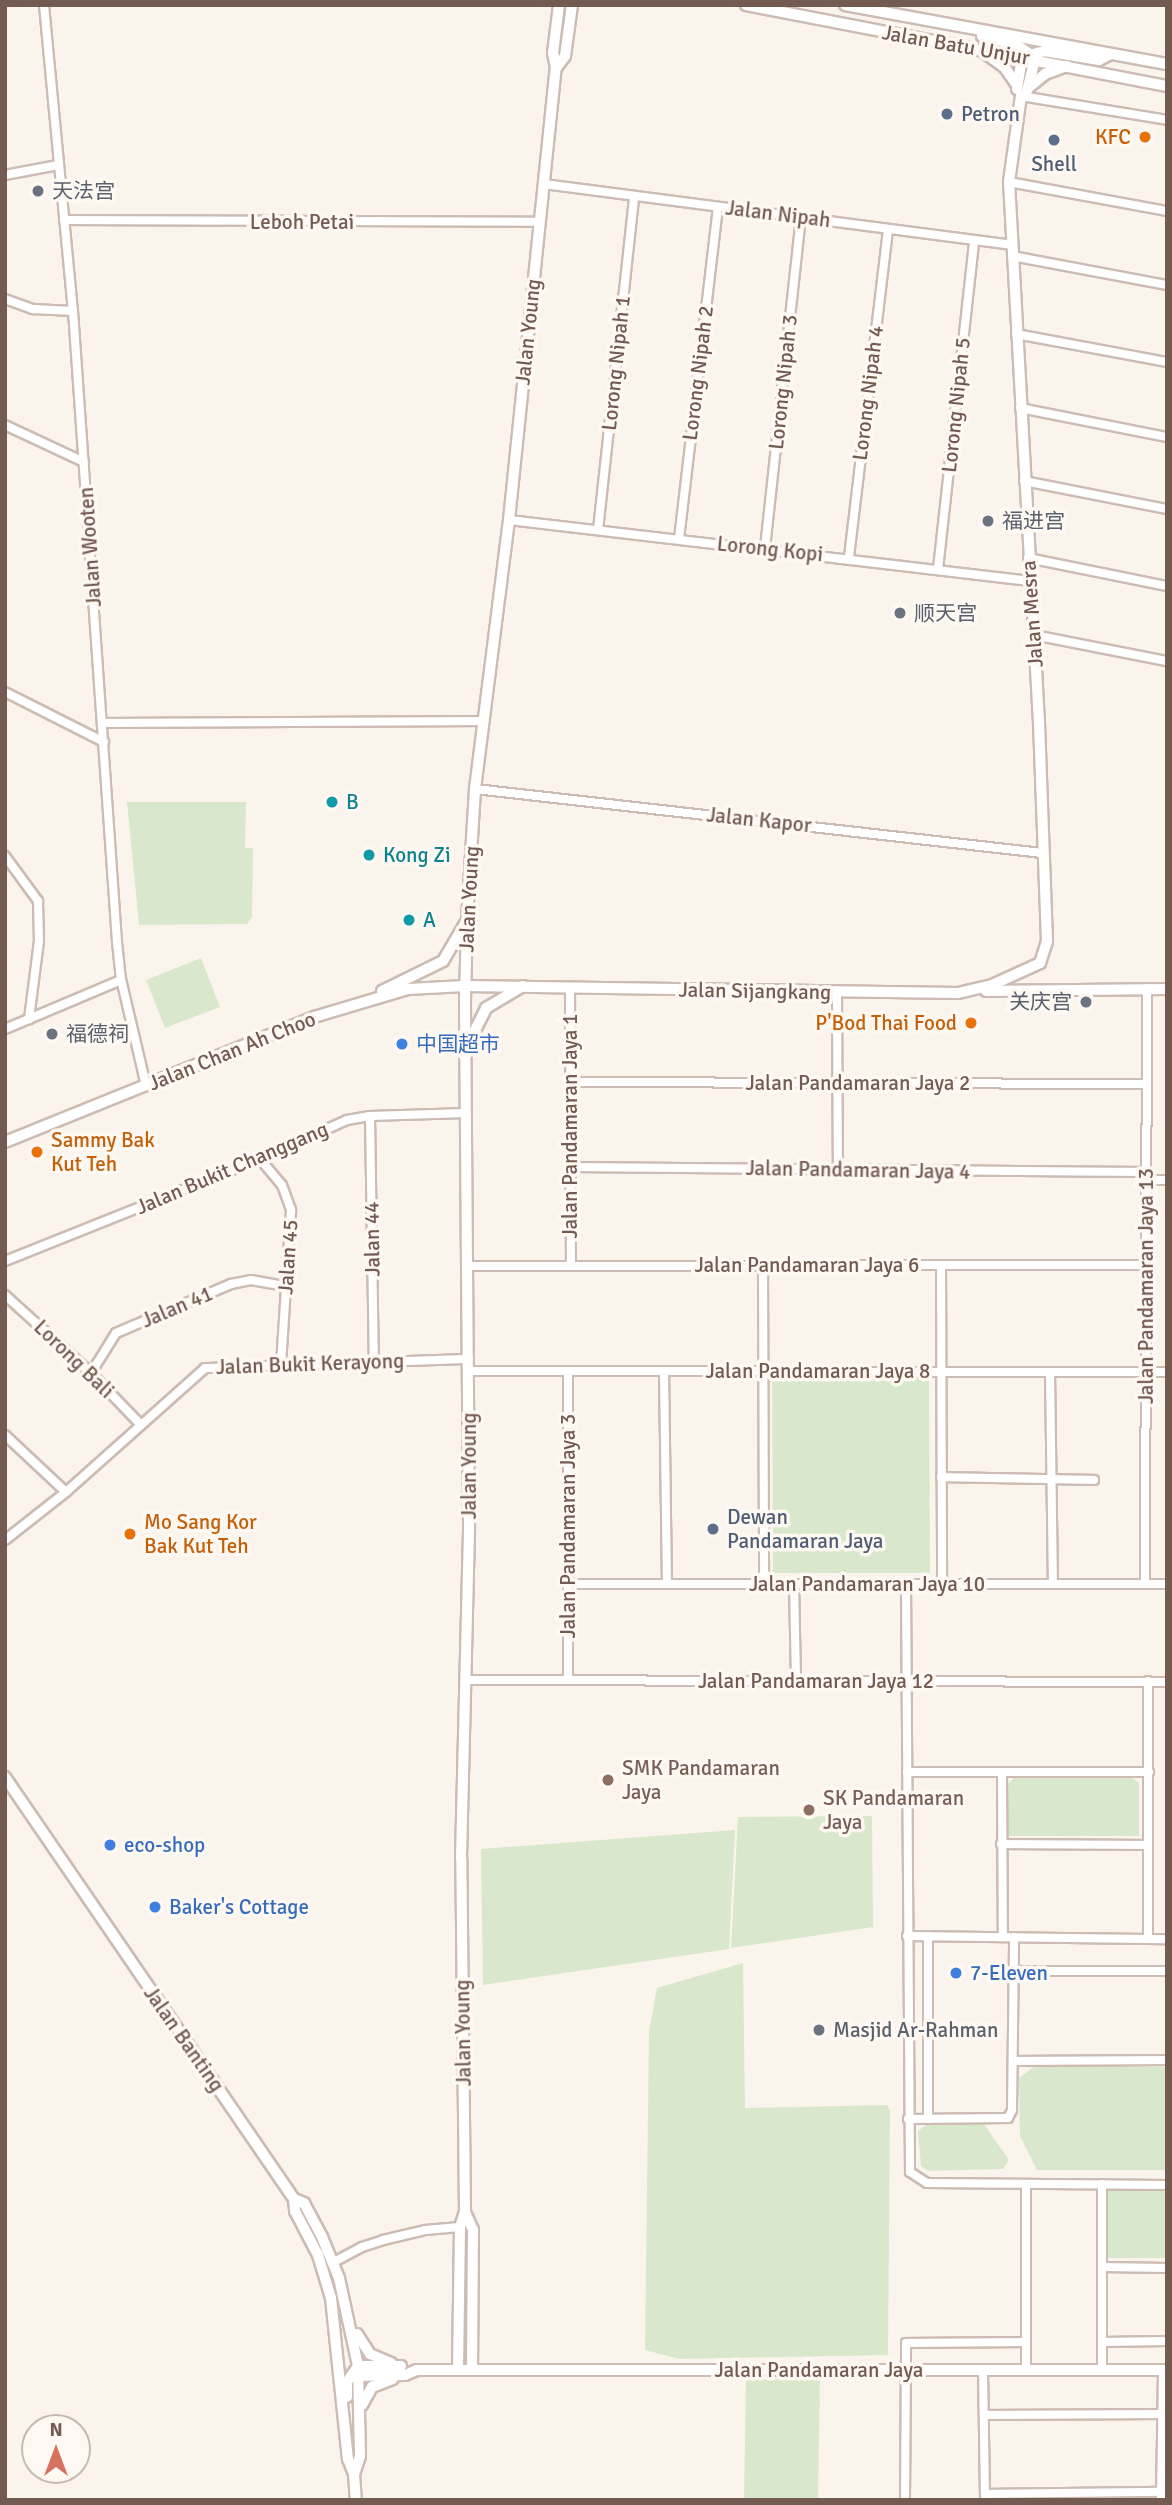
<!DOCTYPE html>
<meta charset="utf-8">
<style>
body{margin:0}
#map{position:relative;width:1172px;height:2505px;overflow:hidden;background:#fbf4ec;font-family:Signika,"Noto Sans SC",sans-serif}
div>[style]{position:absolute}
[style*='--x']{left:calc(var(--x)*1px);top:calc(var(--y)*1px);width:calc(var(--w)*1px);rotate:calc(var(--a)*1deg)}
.green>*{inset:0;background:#d9e8cc}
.roads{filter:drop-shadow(2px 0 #ccbcb3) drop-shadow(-2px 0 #ccbcb3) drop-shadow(0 2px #ccbcb3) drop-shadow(0 -2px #ccbcb3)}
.minor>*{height:8px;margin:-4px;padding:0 4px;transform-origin:4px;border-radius:4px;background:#fff}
.tertiary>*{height:10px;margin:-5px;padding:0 5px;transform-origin:5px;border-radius:5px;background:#fff}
.secondary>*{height:10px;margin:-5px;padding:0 5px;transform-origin:5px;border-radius:5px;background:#fff}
.dots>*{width:19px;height:19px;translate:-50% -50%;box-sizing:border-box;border:4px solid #fef8f3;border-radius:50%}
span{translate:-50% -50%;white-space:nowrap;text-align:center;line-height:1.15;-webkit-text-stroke:7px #fef8f3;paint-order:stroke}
.street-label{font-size:21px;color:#745b51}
.service-label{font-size:21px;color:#4e5e75}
.left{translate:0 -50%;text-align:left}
.food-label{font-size:21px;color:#c56008}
.right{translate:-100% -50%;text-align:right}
.worship-label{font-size:21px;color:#5b616d}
.culture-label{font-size:21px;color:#0d838f}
.shop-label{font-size:21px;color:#366cbe}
.education-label{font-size:21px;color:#785e54}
.frame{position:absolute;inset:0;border:7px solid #745b51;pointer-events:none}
.north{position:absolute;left:21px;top:2414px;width:70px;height:70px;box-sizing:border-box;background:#fef8f3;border:2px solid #c7b9b2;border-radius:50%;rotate:0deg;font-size:19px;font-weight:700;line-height:28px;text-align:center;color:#745b51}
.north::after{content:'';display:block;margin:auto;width:24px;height:32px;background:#d67160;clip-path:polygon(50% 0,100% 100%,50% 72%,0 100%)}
</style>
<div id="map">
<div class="green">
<div style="clip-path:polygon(127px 802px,246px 802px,245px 848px,253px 848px,252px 917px,247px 924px,139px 925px)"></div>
<div style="clip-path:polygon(201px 958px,220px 1007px,165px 1028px,146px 980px)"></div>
<div style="clip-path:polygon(929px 1374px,930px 1573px,773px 1573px,772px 1375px)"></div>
<div style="clip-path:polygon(1016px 1776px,1130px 1776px,1139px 1783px,1139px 1836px,1008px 1836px,1008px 1784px)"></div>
<div style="clip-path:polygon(872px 1816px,873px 1927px,731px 1948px,738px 1817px)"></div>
<div style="clip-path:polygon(735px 1830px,729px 1949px,483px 1985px,481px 1849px)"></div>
<div style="clip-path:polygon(743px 1963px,745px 2108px,887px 2105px,890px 2111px,888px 2355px,679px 2359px,645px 2350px,649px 2032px,657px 1988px)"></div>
<div style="clip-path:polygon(1035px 2066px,1167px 2067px,1167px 2170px,1037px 2170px,1020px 2136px,1019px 2078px)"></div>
<div style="clip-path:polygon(984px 2124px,1009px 2160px,1003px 2169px,928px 2171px,921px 2166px,918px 2131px,926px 2125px)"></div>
<div style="clip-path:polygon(1105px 2189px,1167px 2189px,1167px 2258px,1105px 2258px)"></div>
<div style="clip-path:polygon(746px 2379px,820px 2379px,818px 2500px,744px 2500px)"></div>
</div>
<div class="roads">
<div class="minor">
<div style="--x:44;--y:5;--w:307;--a:84.6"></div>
<div style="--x:73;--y:311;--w:633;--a:86.01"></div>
<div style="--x:117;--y:942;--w:37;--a:84"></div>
<div style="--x:121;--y:979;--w:110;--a:76.8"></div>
<div style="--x:1021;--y:96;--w:148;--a:9.3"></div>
<div style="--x:5;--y:175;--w:54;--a:-10.7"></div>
<div style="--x:1009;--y:182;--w:161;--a:10.4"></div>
<div style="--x:544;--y:184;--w:471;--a:7.4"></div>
<div style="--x:64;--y:220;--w:476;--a:0.2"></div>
<div style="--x:1012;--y:256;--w:158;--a:10.6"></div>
<div style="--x:5;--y:299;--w:30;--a:20"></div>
<div style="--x:33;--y:309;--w:40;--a:2.9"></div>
<div style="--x:1016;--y:334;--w:154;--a:10.5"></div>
<div style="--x:1020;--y:408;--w:150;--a:11.2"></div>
<div style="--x:5;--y:425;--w:87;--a:25.1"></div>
<div style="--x:1024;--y:481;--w:146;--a:11.1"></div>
<div style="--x:509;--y:520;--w:525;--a:6.68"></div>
<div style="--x:598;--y:530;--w:336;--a:-83.8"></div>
<div style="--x:679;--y:539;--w:334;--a:-83.3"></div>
<div style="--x:765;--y:548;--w:333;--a:-83.8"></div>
<div style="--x:849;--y:557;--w:330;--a:-83.2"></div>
<div style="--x:1028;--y:558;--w:142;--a:11.4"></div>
<div style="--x:938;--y:569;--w:330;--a:-83.7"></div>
<div style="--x:1034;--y:635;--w:136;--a:11.1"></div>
<div style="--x:5;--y:692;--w:111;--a:26.8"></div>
<div style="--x:103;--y:723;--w:381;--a:-0.3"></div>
<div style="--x:475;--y:789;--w:571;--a:6.44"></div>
<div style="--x:5;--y:856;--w:56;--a:53.7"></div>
<div style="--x:38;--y:901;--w:40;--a:88.6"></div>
<div style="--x:39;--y:941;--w:79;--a:97.3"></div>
<div style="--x:570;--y:987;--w:278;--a:89.8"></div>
<div style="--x:837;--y:994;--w:175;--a:89.7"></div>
<div style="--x:5;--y:1029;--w:126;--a:-22.9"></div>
<div style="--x:570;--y:1082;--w:577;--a:0.2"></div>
<div style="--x:370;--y:1116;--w:246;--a:89.1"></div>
<div style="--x:260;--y:1159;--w:34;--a:50"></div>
<div style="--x:282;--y:1185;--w:27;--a:70"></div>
<div style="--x:291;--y:1210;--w:154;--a:93.7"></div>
<div style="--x:571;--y:1167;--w:575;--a:0.5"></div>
<div style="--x:1146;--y:1180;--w:21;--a:0"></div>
<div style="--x:5;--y:1261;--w:275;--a:-21.8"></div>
<div style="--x:260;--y:1159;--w:95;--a:-24.1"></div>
<div style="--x:347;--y:1120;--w:23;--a:-10"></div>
<div style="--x:370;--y:1116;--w:96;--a:-1.8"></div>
<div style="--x:763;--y:1265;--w:319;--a:89.8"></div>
<div style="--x:941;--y:1265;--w:319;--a:89.8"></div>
<div style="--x:468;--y:1266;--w:678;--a:-0.08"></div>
<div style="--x:5;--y:1295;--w:116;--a:42.2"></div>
<div style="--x:91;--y:1373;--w:72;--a:46.1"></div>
<div style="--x:469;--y:1371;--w:698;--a:0.08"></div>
<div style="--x:664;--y:1371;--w:213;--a:89.2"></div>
<div style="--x:1050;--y:1372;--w:212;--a:89.2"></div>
<div style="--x:91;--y:1373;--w:47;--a:-58"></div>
<div style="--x:116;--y:1333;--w:125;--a:-23.1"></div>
<div style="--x:231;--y:1284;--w:20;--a:-11"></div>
<div style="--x:251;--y:1280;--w:35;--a:10"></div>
<div style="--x:5;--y:1435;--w:83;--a:43.1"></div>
<div style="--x:941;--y:1477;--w:153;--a:1.1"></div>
<div style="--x:5;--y:1540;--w:78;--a:-38.2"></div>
<div style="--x:66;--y:1492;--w:186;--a:-41.7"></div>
<div style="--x:205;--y:1368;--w:264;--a:-2"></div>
<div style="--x:568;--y:1584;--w:599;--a:0"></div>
<div style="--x:794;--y:1584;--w:97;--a:88.8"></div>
<div style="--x:906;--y:1584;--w:588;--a:89.61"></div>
<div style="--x:910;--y:2172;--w:20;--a:33"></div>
<div style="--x:927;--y:2183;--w:240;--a:0.5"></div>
<div style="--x:1145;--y:1584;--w:596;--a:-89.81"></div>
<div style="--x:465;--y:1680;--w:702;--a:0.16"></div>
<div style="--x:568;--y:1680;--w:309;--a:-90"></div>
<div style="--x:1148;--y:1681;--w:257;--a:90"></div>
<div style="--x:907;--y:1772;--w:242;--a:0"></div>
<div style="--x:1002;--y:1773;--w:164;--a:89.7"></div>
<div style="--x:1001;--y:1844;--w:147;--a:0.4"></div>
<div style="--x:907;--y:1936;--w:260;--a:0.7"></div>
<div style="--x:928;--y:1936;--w:183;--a:90"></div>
<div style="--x:1014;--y:1971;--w:153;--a:0"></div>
<div style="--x:1013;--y:2061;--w:154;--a:-0.4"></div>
<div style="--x:908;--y:2119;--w:100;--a:-0.6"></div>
<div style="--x:1008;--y:2118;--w:9;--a:-63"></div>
<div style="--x:1012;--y:2110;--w:173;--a:-89.3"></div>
<div style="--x:1026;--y:2184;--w:186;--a:90"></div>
<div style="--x:1102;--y:2184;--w:186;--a:90"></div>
<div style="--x:332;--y:2263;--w:34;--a:-28"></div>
<div style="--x:362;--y:2247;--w:22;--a:-18"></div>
<div style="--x:383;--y:2240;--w:43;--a:-13.4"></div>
<div style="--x:425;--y:2230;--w:35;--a:-5"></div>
<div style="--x:1102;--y:2267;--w:65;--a:0.9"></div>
<div style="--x:1102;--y:2342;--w:65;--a:-0.9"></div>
<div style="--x:983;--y:2370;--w:130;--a:89.1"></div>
<div style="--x:984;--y:2415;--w:179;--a:-0.3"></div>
<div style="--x:985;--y:2494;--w:176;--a:-0.7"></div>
<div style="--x:905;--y:2500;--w:157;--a:-89.6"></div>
<div style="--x:906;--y:2343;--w:120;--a:-0.5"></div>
<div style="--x:1161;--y:2500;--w:130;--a:-89.1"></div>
</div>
<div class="tertiary">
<div style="--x:1017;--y:89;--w:32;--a:-81"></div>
<div style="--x:1027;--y:91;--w:33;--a:-76"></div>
<div style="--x:465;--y:986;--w:493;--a:0.8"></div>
<div style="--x:958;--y:993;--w:35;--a:-13"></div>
<div style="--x:992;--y:985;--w:53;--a:-24.6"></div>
<div style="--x:1040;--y:963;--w:23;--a:-72"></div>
<div style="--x:1047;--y:941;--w:218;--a:-92.1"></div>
<div style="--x:1039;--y:723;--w:542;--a:-93.17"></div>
<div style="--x:1009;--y:182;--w:87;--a:-82.1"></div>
<div style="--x:986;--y:991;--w:181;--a:-0.6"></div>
</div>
<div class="secondary">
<div style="--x:746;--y:5;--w:429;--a:10.9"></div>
<div style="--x:845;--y:5;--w:327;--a:10.4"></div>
<div style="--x:982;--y:36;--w:36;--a:14"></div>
<div style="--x:1017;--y:45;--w:21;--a:35"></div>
<div style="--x:982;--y:51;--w:29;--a:36"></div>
<div style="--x:1005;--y:68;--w:21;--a:55"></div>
<div style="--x:1022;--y:57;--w:23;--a:-15"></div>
<div style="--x:1044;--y:51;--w:56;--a:9.3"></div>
<div style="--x:1099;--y:60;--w:13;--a:-27"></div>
<div style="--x:556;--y:68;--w:15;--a:-53"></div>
<div style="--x:565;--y:56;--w:51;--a:-82.2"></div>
<div style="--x:1029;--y:87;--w:21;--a:-39"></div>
<div style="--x:1045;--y:74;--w:23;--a:-20"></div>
<div style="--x:382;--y:991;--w:68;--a:-26.2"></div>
<div style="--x:443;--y:961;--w:45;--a:-59.5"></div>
<div style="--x:469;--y:1042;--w:38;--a:-63"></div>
<div style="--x:486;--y:1008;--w:43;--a:-30.7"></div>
<div style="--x:5;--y:1142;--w:333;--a:-22"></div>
<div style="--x:314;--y:1017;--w:98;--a:-16.6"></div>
<div style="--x:408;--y:989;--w:57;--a:-3"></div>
<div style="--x:5;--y:1777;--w:511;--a:55.6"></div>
<div style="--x:294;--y:2199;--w:11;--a:22"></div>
<div style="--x:304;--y:2203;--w:38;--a:62"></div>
<div style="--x:322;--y:2237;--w:44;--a:67.5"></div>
<div style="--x:339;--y:2278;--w:90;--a:77.8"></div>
<div style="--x:358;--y:2366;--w:90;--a:88.7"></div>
<div style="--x:360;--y:2456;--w:19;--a:108"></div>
<div style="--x:294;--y:2199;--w:12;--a:85"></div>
<div style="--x:295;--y:2211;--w:50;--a:62.4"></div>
<div style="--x:318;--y:2255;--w:45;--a:73.2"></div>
<div style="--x:331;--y:2298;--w:162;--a:84"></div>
<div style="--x:348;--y:2459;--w:16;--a:68"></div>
<div style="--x:354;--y:2474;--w:26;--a:86"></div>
<div style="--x:465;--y:2212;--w:20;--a:66"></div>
<div style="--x:473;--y:2230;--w:140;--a:90.4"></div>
<div style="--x:357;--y:2334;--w:24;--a:57"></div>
<div style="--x:370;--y:2354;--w:23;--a:23"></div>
<div style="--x:458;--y:2370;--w:143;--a:-89.2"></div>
<div style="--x:460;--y:2227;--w:16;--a:-72"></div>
<div style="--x:465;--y:2212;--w:354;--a:-90.6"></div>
<div style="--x:461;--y:1858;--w:333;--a:-88.6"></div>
<div style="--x:469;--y:1525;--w:524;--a:-90.44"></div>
<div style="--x:465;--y:1001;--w:81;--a:-88.6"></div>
<div style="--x:467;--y:920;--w:131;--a:-86.5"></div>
<div style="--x:475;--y:789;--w:271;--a:-82.8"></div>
<div style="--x:509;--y:520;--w:454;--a:-84.1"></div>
<div style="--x:556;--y:68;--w:15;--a:-101"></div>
<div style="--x:553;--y:53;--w:48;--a:-82.9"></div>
<div style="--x:358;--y:2376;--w:47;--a:-1.2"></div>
<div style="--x:405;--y:2375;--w:13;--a:-23"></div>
<div style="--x:417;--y:2370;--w:750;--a:0"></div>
<div style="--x:347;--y:2397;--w:15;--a:-90"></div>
<div style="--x:347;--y:2382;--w:19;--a:-55"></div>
<div style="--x:358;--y:2366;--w:43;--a:0"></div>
<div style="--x:362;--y:2405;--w:21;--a:-61"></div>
<div style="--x:372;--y:2387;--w:22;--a:-21"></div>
</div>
</div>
<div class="dots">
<div style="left:947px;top:114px;background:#5c6f8a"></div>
<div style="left:1145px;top:137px;background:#e8710a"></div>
<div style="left:1054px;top:140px;background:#5c6f8a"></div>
<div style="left:38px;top:191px;background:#6b7280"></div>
<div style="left:988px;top:521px;background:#6b7280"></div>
<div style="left:900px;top:613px;background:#6b7280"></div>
<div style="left:332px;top:802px;background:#0f9aa8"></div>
<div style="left:369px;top:855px;background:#0f9aa8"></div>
<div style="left:409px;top:920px;background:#0f9aa8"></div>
<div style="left:1086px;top:1002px;background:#6b7280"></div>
<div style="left:971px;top:1023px;background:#e8710a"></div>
<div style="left:52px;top:1034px;background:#6b7280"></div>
<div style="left:402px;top:1044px;background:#3f7fe0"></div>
<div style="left:37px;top:1152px;background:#e8710a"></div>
<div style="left:713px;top:1529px;background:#5c6f8a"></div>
<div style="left:130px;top:1534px;background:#e8710a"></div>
<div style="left:608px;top:1780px;background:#8d6e63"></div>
<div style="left:809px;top:1810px;background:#8d6e63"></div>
<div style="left:110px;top:1845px;background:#3f7fe0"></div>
<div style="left:155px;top:1907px;background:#3f7fe0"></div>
<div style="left:956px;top:1973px;background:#3f7fe0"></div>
<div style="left:819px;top:2030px;background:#6b7280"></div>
</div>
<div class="street-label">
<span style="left:956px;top:45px;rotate:10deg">Jalan Batu Unjur</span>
<span style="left:778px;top:214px;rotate:7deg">Jalan Nipah</span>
<span style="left:302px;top:222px">Leboh Petai</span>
<span style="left:528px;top:332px;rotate:-84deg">Jalan Young</span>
<span style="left:616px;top:363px;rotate:-84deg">Lorong Nipah 1</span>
<span style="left:698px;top:373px;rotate:-83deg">Lorong Nipah 2</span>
<span style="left:783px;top:382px;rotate:-84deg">Lorong Nipah 3</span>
<span style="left:868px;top:393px;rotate:-83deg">Lorong Nipah 4</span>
<span style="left:956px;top:405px;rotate:-84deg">Lorong Nipah 5</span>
<span style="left:90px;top:547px;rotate:-94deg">Jalan Wooten</span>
<span style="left:770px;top:549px;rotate:6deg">Lorong Kopi</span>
<span style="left:1032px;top:614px;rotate:-94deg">Jalan Mesra</span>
<span style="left:759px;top:820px;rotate:6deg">Jalan Kapor</span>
<span style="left:469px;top:899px;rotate:-87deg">Jalan Young</span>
<span style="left:755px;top:991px;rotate:1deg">Jalan Sijangkang</span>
<span style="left:232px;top:1051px;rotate:-22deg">Jalan Chan Ah Choo</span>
<span style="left:858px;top:1083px">Jalan Pandamaran Jaya 2</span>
<span style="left:570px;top:1126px;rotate:-90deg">Jalan Pandamaran Jaya 1</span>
<span style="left:232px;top:1168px;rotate:-23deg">Jalan Bukit Changgang</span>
<span style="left:858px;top:1170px;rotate:1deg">Jalan Pandamaran Jaya 4</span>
<span style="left:372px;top:1239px;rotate:-91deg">Jalan 44</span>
<span style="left:288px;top:1257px;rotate:-86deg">Jalan 45</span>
<span style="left:807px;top:1265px">Jalan Pandamaran Jaya 6</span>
<span style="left:1146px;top:1286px;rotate:-90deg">Jalan Pandamaran Jaya 13</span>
<span style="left:177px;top:1307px;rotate:-23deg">Jalan 41</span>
<span style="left:74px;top:1359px;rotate:44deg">Lorong Bali</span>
<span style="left:310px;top:1364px;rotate:-2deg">Jalan Bukit Kerayong</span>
<span style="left:818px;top:1371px">Jalan Pandamaran Jaya 8</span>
<span style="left:469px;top:1466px;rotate:-90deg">Jalan Young</span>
<span style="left:568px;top:1526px;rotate:-90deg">Jalan Pandamaran Jaya 3</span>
<span style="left:867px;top:1584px">Jalan Pandamaran Jaya 10</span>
<span style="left:816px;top:1681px">Jalan Pandamaran Jaya 12</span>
<span style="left:463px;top:2033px;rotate:-91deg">Jalan Young</span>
<span style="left:184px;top:2039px;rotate:55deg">Jalan Banting</span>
<span style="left:819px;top:2370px">Jalan Pandamaran Jaya</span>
</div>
<div class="service-label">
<span class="left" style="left:961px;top:114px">Petron</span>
<span style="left:1054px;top:164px">Shell</span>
<span class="left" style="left:727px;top:1529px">Dewan<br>Pandamaran Jaya</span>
</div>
<div class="food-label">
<span class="right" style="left:1131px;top:137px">KFC</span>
<span class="right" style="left:957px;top:1023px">P'Bod Thai Food</span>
<span class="left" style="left:51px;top:1152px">Sammy Bak<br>Kut Teh</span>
<span class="left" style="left:144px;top:1534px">Mo Sang Kor<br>Bak Kut Teh</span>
</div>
<div class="worship-label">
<span class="left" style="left:52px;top:191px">天法宫</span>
<span class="left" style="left:1002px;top:521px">福进宫</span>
<span class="left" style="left:914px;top:613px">顺天宫</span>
<span class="right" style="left:1072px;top:1002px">关庆宫</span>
<span class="left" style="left:66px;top:1034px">福德祠</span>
<span class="left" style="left:833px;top:2030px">Masjid Ar-Rahman</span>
</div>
<div class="culture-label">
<span class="left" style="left:346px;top:802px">B</span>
<span class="left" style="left:383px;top:855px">Kong Zi</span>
<span class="left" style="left:423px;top:920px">A</span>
</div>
<div class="shop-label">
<span class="left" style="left:416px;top:1044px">中国超市</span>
<span class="left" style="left:124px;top:1845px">eco-shop</span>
<span class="left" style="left:169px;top:1907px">Baker's Cottage</span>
<span class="left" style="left:970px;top:1973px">7-Eleven</span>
</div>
<div class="education-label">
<span class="left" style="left:622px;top:1780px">SMK Pandamaran<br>Jaya</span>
<span class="left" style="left:823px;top:1810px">SK Pandamaran<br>Jaya</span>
</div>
<div class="frame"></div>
<div class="north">N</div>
</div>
